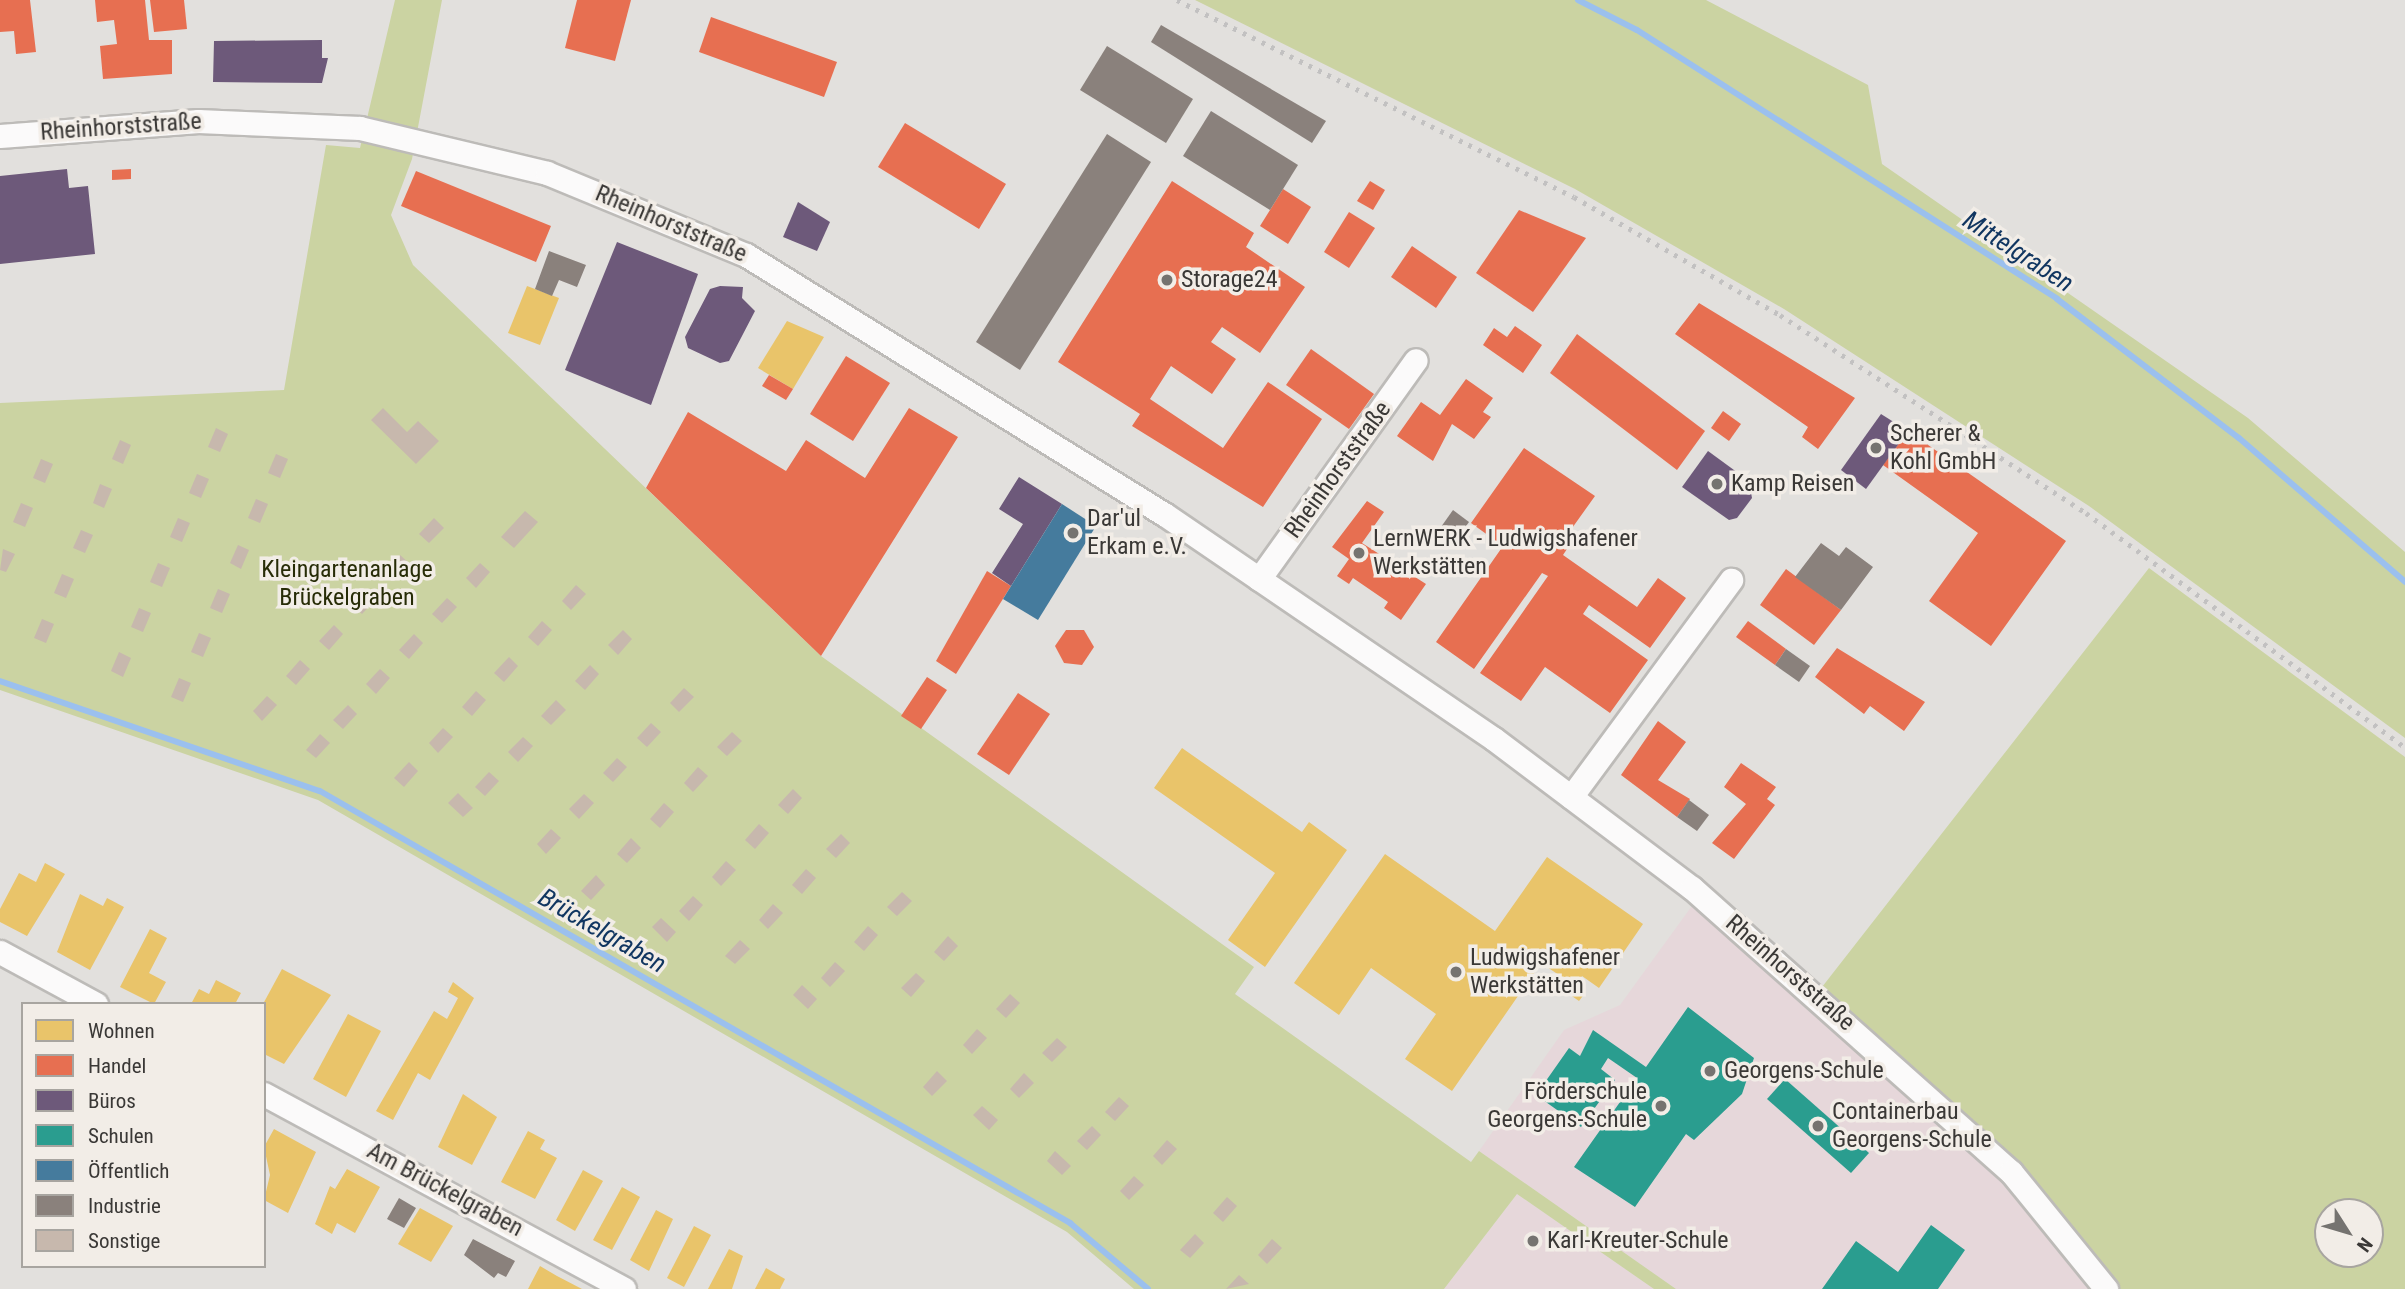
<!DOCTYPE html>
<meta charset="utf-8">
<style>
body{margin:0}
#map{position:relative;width:2405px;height:1289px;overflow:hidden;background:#e2e0dd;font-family:"Roboto Condensed",sans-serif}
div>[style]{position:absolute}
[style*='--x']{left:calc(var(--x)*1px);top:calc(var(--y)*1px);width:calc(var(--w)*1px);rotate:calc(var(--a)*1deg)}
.education>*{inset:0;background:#e6d7da}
.green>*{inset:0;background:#cbd3a2}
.homes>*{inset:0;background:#e9c46a}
.shops>*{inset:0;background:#e76f51}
.offices>*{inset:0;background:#6d597a}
.schools>*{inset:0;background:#2a9d8f}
.public>*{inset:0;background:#457b9d}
.industry>*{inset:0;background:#8a817c}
.stream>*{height:6px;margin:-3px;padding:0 3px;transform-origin:3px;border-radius:3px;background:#9bc0ee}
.building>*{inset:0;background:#c7b8ad}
.roads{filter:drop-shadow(2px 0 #bdbbb8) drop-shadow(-2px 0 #bdbbb8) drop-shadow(0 2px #bdbbb8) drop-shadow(0 -2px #bdbbb8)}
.minor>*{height:23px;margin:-11.5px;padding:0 11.5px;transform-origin:11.5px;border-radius:11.5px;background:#fbfafa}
.rail>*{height:5px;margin-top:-2.5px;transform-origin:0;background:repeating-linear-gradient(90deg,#c2c1c1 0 3.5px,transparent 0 10.5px)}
.dots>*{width:19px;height:19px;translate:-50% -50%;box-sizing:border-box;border:4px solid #f2ede7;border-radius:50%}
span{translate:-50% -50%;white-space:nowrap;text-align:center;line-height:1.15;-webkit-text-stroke:7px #f2ede7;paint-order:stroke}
.street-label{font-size:24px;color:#3a3836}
.poi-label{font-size:24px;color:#3a3836}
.left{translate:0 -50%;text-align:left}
.right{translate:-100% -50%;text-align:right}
.park-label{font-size:24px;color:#272c07}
.water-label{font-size:26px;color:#113661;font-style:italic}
.legend{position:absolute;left:21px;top:1002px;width:245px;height:266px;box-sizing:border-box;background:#f2ede7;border:2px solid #a8a5a0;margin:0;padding:9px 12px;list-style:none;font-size:21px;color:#3a3836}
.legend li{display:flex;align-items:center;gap:14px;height:35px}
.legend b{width:35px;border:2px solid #a8a5a0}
.north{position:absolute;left:2314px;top:1198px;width:70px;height:70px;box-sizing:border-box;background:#f2ede7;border:2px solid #a8a5a0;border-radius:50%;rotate:127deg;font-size:19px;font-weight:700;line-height:28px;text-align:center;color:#3a3836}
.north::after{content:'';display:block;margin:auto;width:24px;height:32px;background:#757370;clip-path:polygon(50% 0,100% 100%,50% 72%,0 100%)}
</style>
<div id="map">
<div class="education">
<div style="clip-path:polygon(1694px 903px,2003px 1180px,2093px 1289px,1676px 1289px,1479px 1151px,1564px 1030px,1620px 1005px)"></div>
<div style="clip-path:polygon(1517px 1194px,1654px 1289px,1444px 1289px)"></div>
</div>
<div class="green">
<div style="clip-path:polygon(395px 0,442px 0,412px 159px,391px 215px,413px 265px,821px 656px,1254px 967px,1235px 994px,1471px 1162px,1479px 1151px,1676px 1289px,1654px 1289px,1517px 1194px,1444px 1289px,1134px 1289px,1067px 1232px,318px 800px,0 690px,0 403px,284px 390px,326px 145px,360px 148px)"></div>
<div style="clip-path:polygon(1195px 0,1706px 0,1868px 85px,1882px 164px,2248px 418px,2405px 552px,2405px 738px,2089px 506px,1784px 309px,1575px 189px)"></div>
<div style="clip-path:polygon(evenodd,2149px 568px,2405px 757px,2405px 1289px,2093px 1289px,2003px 1180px,1808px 1005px,2149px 568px,2328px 1212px,2370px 1212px,2370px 1254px,2328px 1254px,2328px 1212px)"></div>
</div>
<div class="homes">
<div style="clip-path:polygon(527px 286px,559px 298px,540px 345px,508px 333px)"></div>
<div style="clip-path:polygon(787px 321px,824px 337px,793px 389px,758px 368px)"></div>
<div style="clip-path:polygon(1182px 748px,1302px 832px,1309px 822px,1347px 850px,1265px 967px,1228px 940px,1275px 873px,1154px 788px)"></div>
<div style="clip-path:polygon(1385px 854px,1495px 931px,1547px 857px,1643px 924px,1599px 988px,1582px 976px,1575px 986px,1585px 993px,1579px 1001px,1556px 985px,1562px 977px,1541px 963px,1452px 1091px,1405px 1059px,1436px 1014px,1371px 968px,1339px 1015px,1294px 983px)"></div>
<div style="clip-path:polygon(45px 863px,65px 874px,27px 936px,0 922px,0 909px,19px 873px,36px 882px)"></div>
<div style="clip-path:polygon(80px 894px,103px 906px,107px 898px,124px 907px,90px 970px,57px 952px)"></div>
<div style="clip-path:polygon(150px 929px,167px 938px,149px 973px,166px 982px,154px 1004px,120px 987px)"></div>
<div style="clip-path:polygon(282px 969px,331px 995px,284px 1064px,264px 1054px,263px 1004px)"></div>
<div style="clip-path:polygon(216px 980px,241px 993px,235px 1004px,191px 1004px,199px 989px,209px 994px)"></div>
<div style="clip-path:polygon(453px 982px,474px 998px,430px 1080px,418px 1073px,393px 1120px,376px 1111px,434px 1011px,447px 1019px,458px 998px,448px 992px)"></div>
<div style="clip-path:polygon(348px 1014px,381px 1031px,346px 1097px,313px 1079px)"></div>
<div style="clip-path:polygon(463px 1094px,497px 1117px,472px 1165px,438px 1147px)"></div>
<div style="clip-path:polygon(274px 1129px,316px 1152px,288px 1213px,264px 1200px,270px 1175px,264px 1147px)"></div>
<div style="clip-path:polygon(528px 1131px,545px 1140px,540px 1149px,557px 1158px,535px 1199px,501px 1182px)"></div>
<div style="clip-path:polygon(347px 1169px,380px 1187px,355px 1233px,337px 1223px,332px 1234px,315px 1224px,330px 1186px,335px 1189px)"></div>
<div style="clip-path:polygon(583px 1170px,603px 1181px,575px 1231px,556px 1220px)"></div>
<div style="clip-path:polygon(622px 1187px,640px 1197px,612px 1250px,593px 1240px)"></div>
<div style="clip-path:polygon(420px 1208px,453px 1226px,431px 1262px,398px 1244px)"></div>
<div style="clip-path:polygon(656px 1210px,673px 1219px,649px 1271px,630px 1260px)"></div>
<div style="clip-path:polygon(694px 1226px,711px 1235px,684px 1287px,667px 1278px)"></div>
<div style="clip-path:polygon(729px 1249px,743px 1256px,732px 1289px,708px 1289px)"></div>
<div style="clip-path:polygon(540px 1266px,557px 1276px,582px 1289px,528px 1289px)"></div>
<div style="clip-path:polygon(766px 1268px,785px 1279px,780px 1289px,755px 1289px)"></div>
</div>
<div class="shops">
<div style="clip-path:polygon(0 0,30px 0,36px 52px,16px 54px,14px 31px,0 32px)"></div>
<div style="clip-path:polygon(95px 0,145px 0,149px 40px,172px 40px,172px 74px,103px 79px,100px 46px,117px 44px,114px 20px,97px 22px)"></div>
<div style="clip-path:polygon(150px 0,184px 0,187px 29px,154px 32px)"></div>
<div style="clip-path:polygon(577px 0,631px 0,615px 61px,565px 48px)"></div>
<div style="clip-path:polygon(711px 17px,837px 62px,824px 97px,699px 52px)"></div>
<div style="clip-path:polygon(905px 123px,1006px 184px,979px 229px,878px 167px)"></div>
<div style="clip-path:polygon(131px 169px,131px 179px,112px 180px,112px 170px)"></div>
<div style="clip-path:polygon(416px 171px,551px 226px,536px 262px,401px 206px)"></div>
<div style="clip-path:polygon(1172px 181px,1254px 233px,1246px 247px,1305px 287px,1260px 353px,1222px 327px,1211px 342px,1236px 359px,1212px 394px,1171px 366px,1150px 399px,1223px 448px,1268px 382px,1322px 419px,1263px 507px,1132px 426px,1140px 414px,1058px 362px)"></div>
<div style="clip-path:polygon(1370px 181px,1385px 190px,1373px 210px,1357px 201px)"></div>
<div style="clip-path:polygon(1283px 189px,1311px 207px,1288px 244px,1260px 226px)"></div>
<div style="clip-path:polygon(1519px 210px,1586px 238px,1533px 312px,1476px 273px)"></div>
<div style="clip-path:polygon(1349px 212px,1375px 228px,1349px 268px,1324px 252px)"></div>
<div style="clip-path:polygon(1412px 246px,1457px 277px,1436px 308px,1391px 277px)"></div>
<div style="clip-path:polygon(1699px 303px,1855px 398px,1818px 449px,1802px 437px,1808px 427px,1675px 334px)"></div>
<div style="clip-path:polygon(1515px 326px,1542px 345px,1523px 373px,1483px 345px,1494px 328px,1507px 337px)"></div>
<div style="clip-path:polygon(1577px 334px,1705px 431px,1677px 470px,1550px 373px)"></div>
<div style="clip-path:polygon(1311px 349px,1374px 394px,1349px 429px,1286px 385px)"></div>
<div style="clip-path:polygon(846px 356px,890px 383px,853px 441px,810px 414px)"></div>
<div style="clip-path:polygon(769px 375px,793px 389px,786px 400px,762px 386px)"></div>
<div style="clip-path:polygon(1466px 379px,1493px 398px,1483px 412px,1491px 417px,1474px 439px,1452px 424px,1433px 461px,1397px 436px,1421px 402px,1440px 415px)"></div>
<div style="clip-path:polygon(909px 408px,958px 437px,821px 656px,646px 488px,688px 412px,786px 471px,806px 440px,865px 478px)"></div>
<div style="clip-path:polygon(1723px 411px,1741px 424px,1729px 441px,1711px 428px)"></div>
<div style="clip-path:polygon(1908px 431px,2066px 541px,1991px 646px,1929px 601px,1978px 533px,1883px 465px)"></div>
<div style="clip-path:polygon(1524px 448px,1595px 496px,1560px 545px,1567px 549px,1563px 555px,1637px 607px,1658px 578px,1686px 598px,1650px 648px,1589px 605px,1583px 614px,1648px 660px,1610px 713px,1545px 667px,1521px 701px,1480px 673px,1548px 576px,1542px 573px,1474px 669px,1436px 642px,1503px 546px,1471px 523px)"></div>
<div style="clip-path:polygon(1367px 501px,1384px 512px,1362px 543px,1426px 584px,1401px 620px,1384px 608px,1388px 602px,1353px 578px,1349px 584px,1337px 576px,1349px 559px,1332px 547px)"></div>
<div style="clip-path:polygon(1786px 569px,1841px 610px,1814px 645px,1760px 605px)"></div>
<div style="clip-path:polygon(987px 571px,1011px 586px,956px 674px,936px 661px)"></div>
<div style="clip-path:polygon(1748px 621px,1786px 649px,1775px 665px,1736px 637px)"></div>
<div style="clip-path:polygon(1066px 630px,1084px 630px,1094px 647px,1082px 665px,1064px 663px,1055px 646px)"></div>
<div style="clip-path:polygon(1837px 648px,1925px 702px,1904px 731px,1870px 706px,1864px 714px,1815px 677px)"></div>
<div style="clip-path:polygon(927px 677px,947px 690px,921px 729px,901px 716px)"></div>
<div style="clip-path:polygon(1018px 693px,1050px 714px,1009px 775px,977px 754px)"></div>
<div style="clip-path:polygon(1658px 721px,1686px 742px,1658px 780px,1690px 799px,1677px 817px,1621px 775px)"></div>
<div style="clip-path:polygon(1741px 763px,1776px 787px,1767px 799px,1775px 805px,1734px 859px,1712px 843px,1746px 804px,1724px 787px)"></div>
</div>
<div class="offices">
<div style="clip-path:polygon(322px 40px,322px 58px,328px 58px,322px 83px,213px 82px,214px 41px)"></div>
<div style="clip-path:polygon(67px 169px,69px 188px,88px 186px,95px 254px,0 264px,0 176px)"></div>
<div style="clip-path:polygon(798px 202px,830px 222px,817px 251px,783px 237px)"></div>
<div style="clip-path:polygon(617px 242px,698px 274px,651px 405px,565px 370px)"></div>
<div style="clip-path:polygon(720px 286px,743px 287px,742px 298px,755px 311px,729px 361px,720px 363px,688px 348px,685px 337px,710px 289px)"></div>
<div style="clip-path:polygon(1881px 414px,1908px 431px,1866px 489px,1841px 470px)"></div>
<div style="clip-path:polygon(1708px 451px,1749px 481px,1752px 498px,1737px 518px,1729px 520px,1682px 487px)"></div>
<div style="clip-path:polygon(1019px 477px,1062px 504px,1011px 586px,992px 573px,1023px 524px,999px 509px)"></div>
</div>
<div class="schools">
<div style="clip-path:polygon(1688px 1007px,1754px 1058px,1742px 1094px,1694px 1140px,1686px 1134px,1635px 1207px,1574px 1167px,1637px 1078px,1608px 1058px,1601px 1069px,1615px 1080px,1581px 1127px,1536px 1095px,1569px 1048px,1580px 1056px,1593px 1030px,1646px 1067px)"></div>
<div style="clip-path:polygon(1785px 1079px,1869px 1153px,1851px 1173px,1767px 1099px)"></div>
<div style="clip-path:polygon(1931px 1225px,1965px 1250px,1938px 1289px,1822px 1289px,1856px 1241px,1898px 1272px)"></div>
</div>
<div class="public">
<div style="clip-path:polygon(1062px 504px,1096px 526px,1038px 620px,1003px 599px)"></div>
</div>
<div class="industry">
<div style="clip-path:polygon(1161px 25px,1326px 121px,1312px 143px,1151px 42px)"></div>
<div style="clip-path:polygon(1107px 46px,1193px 99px,1166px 143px,1080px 90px)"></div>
<div style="clip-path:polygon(1211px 111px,1298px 165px,1270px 210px,1183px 156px)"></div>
<div style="clip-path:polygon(1107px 134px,1151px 162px,1020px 370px,976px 342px)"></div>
<div style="clip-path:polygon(549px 251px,586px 265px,577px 287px,559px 280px,552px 296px,535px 289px)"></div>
<div style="clip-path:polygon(1453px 510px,1469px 522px,1452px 546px,1436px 534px)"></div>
<div style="clip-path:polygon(1821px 543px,1839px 556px,1846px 547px,1873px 567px,1841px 610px,1795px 577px)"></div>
<div style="clip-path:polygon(1786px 649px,1810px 666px,1799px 682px,1775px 665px)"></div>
<div style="clip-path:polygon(1689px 800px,1709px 815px,1697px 831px,1677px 817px)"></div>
<div style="clip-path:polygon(399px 1198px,416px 1208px,404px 1228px,387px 1219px)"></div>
<div style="clip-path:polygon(473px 1239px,515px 1261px,506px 1277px,498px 1273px,494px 1278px,464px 1255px)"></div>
</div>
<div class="stream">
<div style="--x:1578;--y:0;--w:66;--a:27"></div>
<div style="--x:1637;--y:30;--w:499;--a:32.6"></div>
<div style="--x:2057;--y:299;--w:229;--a:37.4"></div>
<div style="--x:2239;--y:438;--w:220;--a:40.9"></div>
<div style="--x:0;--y:681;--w:338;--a:19"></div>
<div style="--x:320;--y:791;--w:866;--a:29.94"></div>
<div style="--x:1070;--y:1223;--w:102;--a:40.2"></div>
</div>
<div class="building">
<div style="clip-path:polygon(383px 408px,407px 432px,418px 421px,439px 441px,416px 464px,371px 420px)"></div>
<div style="clip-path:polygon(216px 428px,228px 434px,220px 452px,208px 447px)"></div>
<div style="clip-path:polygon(120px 440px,131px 445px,123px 464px,112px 459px)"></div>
<div style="clip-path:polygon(276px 454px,288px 459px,280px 478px,268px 473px)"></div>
<div style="clip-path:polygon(41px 459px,53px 464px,45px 483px,33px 478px)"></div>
<div style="clip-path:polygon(197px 474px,209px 479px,201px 498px,189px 493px)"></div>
<div style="clip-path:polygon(100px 484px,112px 489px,104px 508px,93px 503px)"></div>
<div style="clip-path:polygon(256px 499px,268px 504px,260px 523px,248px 518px)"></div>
<div style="clip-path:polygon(21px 503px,33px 508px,25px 527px,13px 522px)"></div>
<div style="clip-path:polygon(525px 511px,538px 522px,514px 548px,501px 537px)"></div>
<div style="clip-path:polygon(178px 518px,190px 523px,182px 542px,170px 537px)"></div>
<div style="clip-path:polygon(434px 518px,444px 528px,429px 543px,419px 534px)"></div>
<div style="clip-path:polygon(81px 530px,93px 535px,85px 553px,73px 548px)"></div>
<div style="clip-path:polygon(238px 545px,249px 550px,241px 569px,230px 563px)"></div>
<div style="clip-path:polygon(3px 549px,15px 554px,6px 572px,0 570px)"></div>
<div style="clip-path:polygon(400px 555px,410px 564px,395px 579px,386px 570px)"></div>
<div style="clip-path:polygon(158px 563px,170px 568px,162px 587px,150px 582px)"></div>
<div style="clip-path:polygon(480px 563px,490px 572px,476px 588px,466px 578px)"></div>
<div style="clip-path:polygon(62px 574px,74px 579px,66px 598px,54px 593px)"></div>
<div style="clip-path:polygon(576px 585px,586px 594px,571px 610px,562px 601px)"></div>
<div style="clip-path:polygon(218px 589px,230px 594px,222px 613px,210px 608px)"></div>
<div style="clip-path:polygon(367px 589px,377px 598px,362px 614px,353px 605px)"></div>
<div style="clip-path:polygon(447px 598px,457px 607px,442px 623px,432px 614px)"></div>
<div style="clip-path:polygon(139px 608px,151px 613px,143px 632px,131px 627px)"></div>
<div style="clip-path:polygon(42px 619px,54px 624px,46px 643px,34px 638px)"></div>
<div style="clip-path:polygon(542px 621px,552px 630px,538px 646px,528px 637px)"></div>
<div style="clip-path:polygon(334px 625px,343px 634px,329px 650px,319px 641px)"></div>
<div style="clip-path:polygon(623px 630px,632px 639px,618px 655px,608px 645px)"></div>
<div style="clip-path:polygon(199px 633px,211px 638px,203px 657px,191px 652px)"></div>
<div style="clip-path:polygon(414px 634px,423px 643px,409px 659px,399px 650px)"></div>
<div style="clip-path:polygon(119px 652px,131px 658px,123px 677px,111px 671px)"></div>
<div style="clip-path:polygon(509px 657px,518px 666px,504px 682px,494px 673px)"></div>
<div style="clip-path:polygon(300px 660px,310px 669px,296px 685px,286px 676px)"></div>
<div style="clip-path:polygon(590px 665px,599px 674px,585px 690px,575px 681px)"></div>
<div style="clip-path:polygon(380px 669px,390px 678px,376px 694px,366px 684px)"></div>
<div style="clip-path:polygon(179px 678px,191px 683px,183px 702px,171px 697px)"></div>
<div style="clip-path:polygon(684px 688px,694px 697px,679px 712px,670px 703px)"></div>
<div style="clip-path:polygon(476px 691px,486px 700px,472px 716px,462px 707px)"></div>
<div style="clip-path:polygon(267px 696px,277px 705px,262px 721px,253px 711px)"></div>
<div style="clip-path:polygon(556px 700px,566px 710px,551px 725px,541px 716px)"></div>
<div style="clip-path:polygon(348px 705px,357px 714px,343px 729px,333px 720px)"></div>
<div style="clip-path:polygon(651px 723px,661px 732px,647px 747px,637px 738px)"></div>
<div style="clip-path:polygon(443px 728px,453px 737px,438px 753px,429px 743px)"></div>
<div style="clip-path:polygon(732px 732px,742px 741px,727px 756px,717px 747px)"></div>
<div style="clip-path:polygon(320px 734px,330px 743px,316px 758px,306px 750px)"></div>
<div style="clip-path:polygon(523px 737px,533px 746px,518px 762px,508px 752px)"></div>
<div style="clip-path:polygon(617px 758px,627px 767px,613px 782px,603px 773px)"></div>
<div style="clip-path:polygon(409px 762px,418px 771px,404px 787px,394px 778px)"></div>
<div style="clip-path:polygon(698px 767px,708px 776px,693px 792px,684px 783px)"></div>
<div style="clip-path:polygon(489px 772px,499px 781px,485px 796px,475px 787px)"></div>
<div style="clip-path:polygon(793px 789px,802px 798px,788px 814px,778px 805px)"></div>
<div style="clip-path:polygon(458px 793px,473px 808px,463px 817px,448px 803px)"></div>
<div style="clip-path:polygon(584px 794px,594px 803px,579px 819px,569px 809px)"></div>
<div style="clip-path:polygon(664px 803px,674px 812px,660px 828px,650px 819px)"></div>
<div style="clip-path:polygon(759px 824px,769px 833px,755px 849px,745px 840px)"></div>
<div style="clip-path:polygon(551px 829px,561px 838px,546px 854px,537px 844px)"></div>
<div style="clip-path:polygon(841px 834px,850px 843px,836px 858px,826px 849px)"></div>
<div style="clip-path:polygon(631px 838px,641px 848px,627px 863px,617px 854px)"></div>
<div style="clip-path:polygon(726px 861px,736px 870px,721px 886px,712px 877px)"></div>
<div style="clip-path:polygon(806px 869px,816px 878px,802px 894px,792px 885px)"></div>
<div style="clip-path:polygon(596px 875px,605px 885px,591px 900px,581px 891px)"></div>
<div style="clip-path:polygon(902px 892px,912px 901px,897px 916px,887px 907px)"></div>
<div style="clip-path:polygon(693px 896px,703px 905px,689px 921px,679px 911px)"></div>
<div style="clip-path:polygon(773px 904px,783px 913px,768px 929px,759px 920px)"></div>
<div style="clip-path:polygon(661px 918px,676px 932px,667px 942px,652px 927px)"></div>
<div style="clip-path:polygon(868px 926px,878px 935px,864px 951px,854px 942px)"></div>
<div style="clip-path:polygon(948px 936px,958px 946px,944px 961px,934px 952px)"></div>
<div style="clip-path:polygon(740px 940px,750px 949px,735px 964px,725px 956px)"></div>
<div style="clip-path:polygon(835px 962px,845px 971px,830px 987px,821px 978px)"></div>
<div style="clip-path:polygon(916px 973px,925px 981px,911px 997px,901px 988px)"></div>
<div style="clip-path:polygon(802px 985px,817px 999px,808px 1009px,793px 995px)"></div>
<div style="clip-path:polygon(1010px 994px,1020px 1003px,1006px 1018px,996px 1009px)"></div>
<div style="clip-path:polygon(977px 1029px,987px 1038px,972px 1054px,963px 1045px)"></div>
<div style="clip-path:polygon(1057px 1038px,1067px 1047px,1052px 1062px,1042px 1053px)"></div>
<div style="clip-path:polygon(937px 1071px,947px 1081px,932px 1096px,923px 1087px)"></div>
<div style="clip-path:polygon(1024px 1073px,1034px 1083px,1019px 1098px,1010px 1089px)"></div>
<div style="clip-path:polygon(1119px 1097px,1129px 1106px,1115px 1121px,1105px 1112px)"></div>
<div style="clip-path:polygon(982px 1106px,998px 1120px,989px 1130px,973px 1115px)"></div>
<div style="clip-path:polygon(1092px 1126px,1101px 1135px,1087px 1150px,1077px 1141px)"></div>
<div style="clip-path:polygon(1167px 1140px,1177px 1149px,1162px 1165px,1153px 1156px)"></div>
<div style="clip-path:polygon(1055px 1151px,1071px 1166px,1062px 1175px,1047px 1161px)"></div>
<div style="clip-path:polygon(1134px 1176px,1144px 1185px,1129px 1200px,1120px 1191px)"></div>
<div style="clip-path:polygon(1227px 1197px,1237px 1206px,1223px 1222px,1213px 1213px)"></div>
<div style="clip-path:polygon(1195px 1234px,1204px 1243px,1190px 1258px,1180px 1250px)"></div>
<div style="clip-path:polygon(1272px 1239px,1282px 1248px,1267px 1264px,1258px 1255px)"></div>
<div style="clip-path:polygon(1239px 1275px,1249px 1284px,1226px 1289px)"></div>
</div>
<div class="roads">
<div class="minor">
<div style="--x:0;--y:136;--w:199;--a:-4.3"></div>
<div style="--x:198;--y:121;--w:162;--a:2.5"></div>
<div style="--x:360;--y:128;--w:192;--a:13.5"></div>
<div style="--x:547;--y:173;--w:215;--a:22.4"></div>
<div style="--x:746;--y:255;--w:492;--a:31.8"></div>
<div style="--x:1164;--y:514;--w:399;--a:34.3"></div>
<div style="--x:1494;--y:739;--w:248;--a:37"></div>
<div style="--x:1692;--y:888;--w:427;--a:41.7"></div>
<div style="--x:2011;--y:1172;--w:151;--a:50.9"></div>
<div style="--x:1259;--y:579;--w:269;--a:-54.4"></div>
<div style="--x:1571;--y:797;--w:270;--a:-53.6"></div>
<div style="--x:0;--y:952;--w:109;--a:28.4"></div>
<div style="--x:264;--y:1094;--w:409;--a:28.4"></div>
</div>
</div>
<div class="rail">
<div style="--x:1177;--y:0;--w:443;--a:26.4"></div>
<div style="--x:1574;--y:197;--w:237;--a:29.8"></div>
<div style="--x:1780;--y:315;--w:364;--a:32.9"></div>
<div style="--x:2086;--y:513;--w:396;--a:36.3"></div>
</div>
<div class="dots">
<div style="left:1167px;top:280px;background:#757370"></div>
<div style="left:1876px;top:448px;background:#757370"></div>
<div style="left:1717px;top:484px;background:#757370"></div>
<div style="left:1073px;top:533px;background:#757370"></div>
<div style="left:1359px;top:553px;background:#757370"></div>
<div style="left:1456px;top:972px;background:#757370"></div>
<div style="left:1710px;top:1071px;background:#757370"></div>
<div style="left:1661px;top:1106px;background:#757370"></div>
<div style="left:1818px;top:1126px;background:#757370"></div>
<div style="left:1533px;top:1241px;background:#757370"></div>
</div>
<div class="street-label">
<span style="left:121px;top:127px;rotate:-4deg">Rheinhorststraße</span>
<span style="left:671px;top:224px;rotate:23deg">Rheinhorststraße</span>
<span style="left:1338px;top:470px;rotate:-54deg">Rheinhorststraße</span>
<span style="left:1790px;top:973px;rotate:41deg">Rheinhorststraße</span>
<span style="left:445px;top:1190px;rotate:28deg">Am Brückelgraben</span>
</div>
<div class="poi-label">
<span class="left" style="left:1181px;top:280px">Storage24</span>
<span class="left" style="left:1890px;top:448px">Scherer &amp;<br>Kohl GmbH</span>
<span class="left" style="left:1731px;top:484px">Kamp Reisen</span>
<span class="left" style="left:1087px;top:533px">Dar'ul<br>Erkam e.V.</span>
<span class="left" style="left:1373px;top:553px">LernWERK - Ludwigshafener<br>Werkstätten</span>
<span class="left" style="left:1470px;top:972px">Ludwigshafener<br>Werkstätten</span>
<span class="left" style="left:1724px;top:1071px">Georgens-Schule</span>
<span class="right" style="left:1647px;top:1106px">Förderschule<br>Georgens-Schule</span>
<span class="left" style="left:1832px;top:1126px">Containerbau<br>Georgens-Schule</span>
<span class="left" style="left:1547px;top:1241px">Karl-Kreuter-Schule</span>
</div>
<div class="park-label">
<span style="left:347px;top:584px">Kleingartenanlage<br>Brückelgraben</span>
</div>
<div class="water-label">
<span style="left:2018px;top:252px;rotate:33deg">Mittelgraben</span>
<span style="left:602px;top:931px;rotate:30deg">Brückelgraben</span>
</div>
<ul class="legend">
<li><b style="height:19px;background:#e9c46a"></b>Wohnen</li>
<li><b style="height:19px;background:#e76f51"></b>Handel</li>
<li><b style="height:19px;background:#6d597a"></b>Büros</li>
<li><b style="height:19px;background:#2a9d8f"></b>Schulen</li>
<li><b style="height:19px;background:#457b9d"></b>Öffentlich</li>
<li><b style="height:19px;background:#8a817c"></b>Industrie</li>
<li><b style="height:19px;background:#c7b8ad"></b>Sonstige</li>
</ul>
<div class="north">N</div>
</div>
